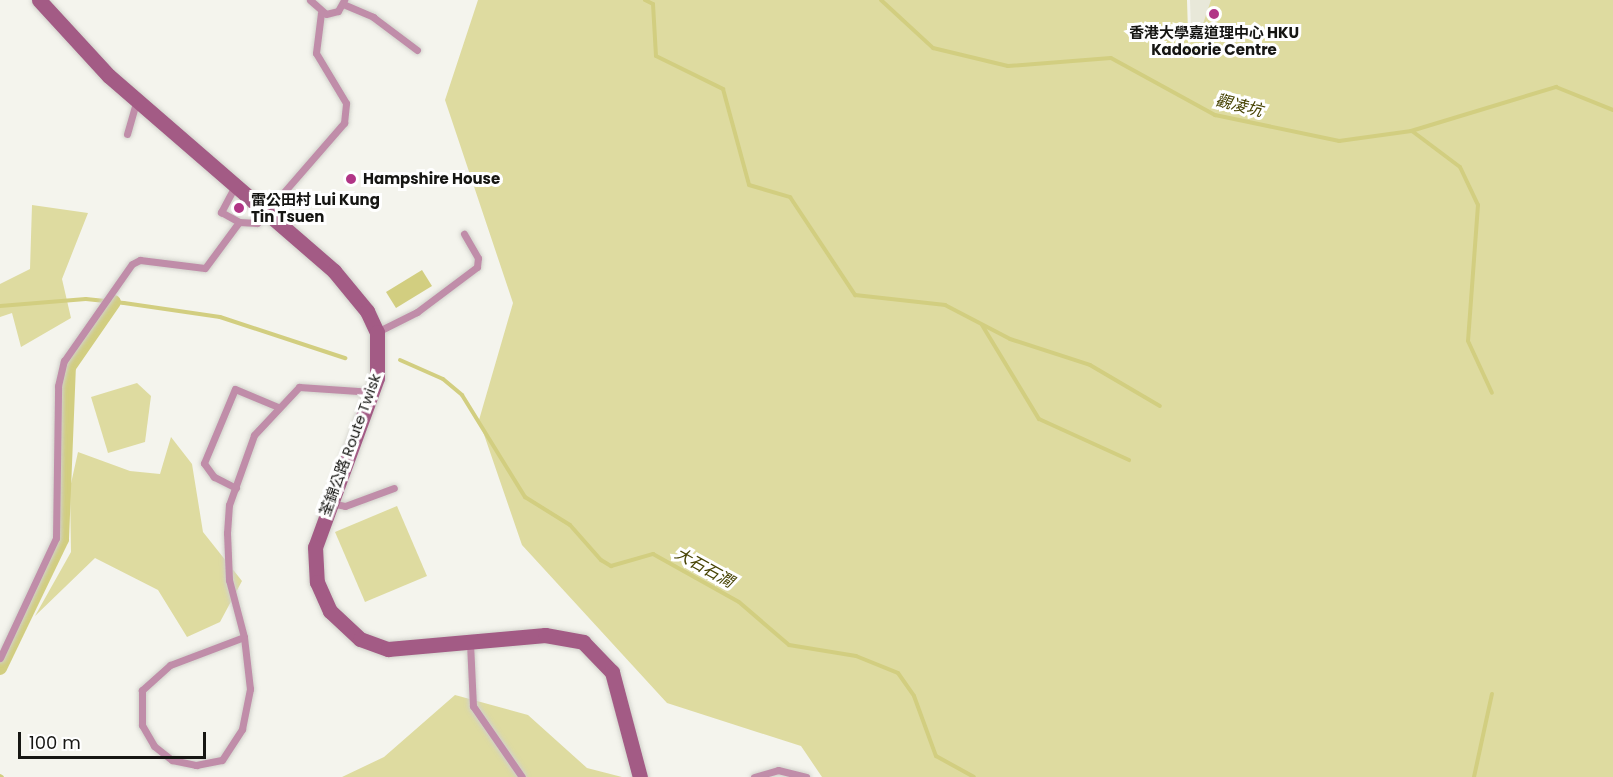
<!DOCTYPE html>
<meta charset="utf-8">
<style>
body{margin:0}
#map{position:relative;width:1613px;height:777px;overflow:hidden;background:#f4f4ed;font-family:Poppins,"Noto Sans TC",sans-serif}
div>[style]{position:absolute}
.built>*{inset:0;background:#e8e8d9}
.green>*{inset:0;background:#dedba0}
.water>*{inset:0;background:#d2ce80}
.stream>*{height:4px;margin:-2px;padding:0 2px;transform-origin:2px;border-radius:2px;background:#d2ce80}
.canal>*{height:14px;margin:-7px;padding:0 7px;transform-origin:7px;border-radius:7px;background:#d2ce80}
.roads{filter:drop-shadow(0 0 2px #d0d0ca) drop-shadow(0 0 2px #d0d0ca)}
.lane>*{height:7px;margin:-3.5px;padding:0 3.5px;transform-origin:3.5px;border-radius:3.5px;background:#c08da9}
.secondary>*{height:15px;margin:-7.5px;padding:0 7.5px;transform-origin:7.5px;border-radius:7.5px;background:#a35b85}
.dots>*{width:16px;height:16px;translate:-50% -50%;box-sizing:border-box;border:3px solid #fff;border-radius:50%}
span{translate:-50% -50%;white-space:nowrap;text-align:center;line-height:1.15;-webkit-text-stroke:6px #fff;paint-order:stroke}
.poi-label{font-size:15px;color:#161613;font-weight:700}
.left{translate:0 -50%;text-align:left}
.street-label{font-size:15px;color:#161613}
.water-label{font-size:16px;color:#474303;font-style:italic}
.scale{position:absolute;left:18px;top:732px;width:188px;height:27px;box-sizing:border-box;border:3px solid #161613;border-top:0;padding-left:8px;font-size:18px;line-height:21px;white-space:nowrap;color:#161613;-webkit-text-stroke:4px #fff;paint-order:stroke}
</style>
<div id="map">
<div class="built">
<div style="clip-path:polygon(1190px 0,1241px 0,1236px 29px,1191px 29px)"></div>
</div>
<div class="green">
<div style="clip-path:polygon(478px 0,1187px 0,1188px 32px,1200px 33px,1211px 0,1613px 0,1613px 777px,822px 777px,801px 746px,667px 703px,522px 545px,479px 420px,513px 303px,445px 100px)"></div>
<div style="clip-path:polygon(32px 205px,88px 213px,62px 279px,71px 318px,21px 347px,12px 313px,0 317px,0 284px,30px 269px)"></div>
<div style="clip-path:polygon(137px 383px,151px 396px,145px 442px,108px 453px,91px 397px)"></div>
<div style="clip-path:polygon(171px 437px,192px 464px,203px 532px,242px 581px,220px 622px,187px 637px,158px 590px,95px 558px,35px 616px,71px 552px,70px 488px,78px 452px,130px 471px,160px 474px)"></div>
<div style="clip-path:polygon(397px 506px,427px 576px,365px 602px,335px 532px)"></div>
<div style="clip-path:polygon(455px 695px,528px 715px,587px 768px,622px 777px,342px 777px,384px 757px)"></div>
</div>
<div class="water">
<div style="clip-path:polygon(422px 270px,432px 286px,396px 308px,386px 292px)"></div>
</div>
<div class="stream">
<div style="left:645px;top:0;width:9px;rotate:27deg"></div>
<div style="left:653px;top:4px;width:52px;rotate:86.7deg"></div>
<div style="left:656px;top:56px;width:75px;rotate:26.2deg"></div>
<div style="left:723px;top:89px;width:99px;rotate:74.8deg"></div>
<div style="left:749px;top:185px;width:43px;rotate:16.3deg"></div>
<div style="left:790px;top:197px;width:118px;rotate:56.4deg"></div>
<div style="left:855px;top:295px;width:91px;rotate:6.3deg"></div>
<div style="left:945px;top:305px;width:73px;rotate:27.6deg"></div>
<div style="left:1010px;top:339px;width:84px;rotate:18deg"></div>
<div style="left:1090px;top:365px;width:81px;rotate:30.4deg"></div>
<div style="left:881px;top:0;width:71px;rotate:42.7deg"></div>
<div style="left:933px;top:48px;width:77px;rotate:13.5deg"></div>
<div style="left:1008px;top:66px;width:103px;rotate:-4.4deg"></div>
<div style="left:1111px;top:58px;width:119px;rotate:28.7deg"></div>
<div style="left:1215px;top:115px;width:127px;rotate:11.8deg"></div>
<div style="left:1339px;top:141px;width:73px;rotate:-7.9deg"></div>
<div style="left:1411px;top:131px;width:152px;rotate:-16.9deg"></div>
<div style="left:1556px;top:87px;width:61px;rotate:22deg"></div>
<div style="left:1412px;top:131px;width:60px;rotate:36.9deg"></div>
<div style="left:1460px;top:167px;width:42px;rotate:64.7deg"></div>
<div style="left:1478px;top:205px;width:136px;rotate:94.2deg"></div>
<div style="left:1468px;top:341px;width:57px;rotate:65.2deg"></div>
<div style="left:0;top:306px;width:86px;rotate:-4.7deg"></div>
<div style="left:86px;top:299px;width:38px;rotate:6deg"></div>
<div style="left:124px;top:303px;width:97px;rotate:8.3deg"></div>
<div style="left:220px;top:317px;width:132px;rotate:18.2deg"></div>
<div style="left:982px;top:325px;width:110px;rotate:58.8deg"></div>
<div style="left:1039px;top:419px;width:99px;rotate:24.5deg"></div>
<div style="left:400px;top:360px;width:47px;rotate:23.8deg"></div>
<div style="left:443px;top:379px;width:25px;rotate:40deg"></div>
<div style="left:462px;top:395px;width:120px;rotate:58.3deg"></div>
<div style="left:525px;top:497px;width:53px;rotate:31.9deg"></div>
<div style="left:570px;top:525px;width:47px;rotate:48.5deg"></div>
<div style="left:601px;top:560px;width:12px;rotate:31deg"></div>
<div style="left:611px;top:566px;width:44px;rotate:-15.9deg"></div>
<div style="left:653px;top:554px;width:98px;rotate:29.2deg"></div>
<div style="left:739px;top:602px;width:66px;rotate:40.7deg"></div>
<div style="left:789px;top:645px;width:68px;rotate:9.3deg"></div>
<div style="left:856px;top:656px;width:45px;rotate:22deg"></div>
<div style="left:898px;top:673px;width:28px;rotate:55deg"></div>
<div style="left:914px;top:696px;width:64px;rotate:69.9deg"></div>
<div style="left:936px;top:756px;width:43px;rotate:28.9deg"></div>
<div style="left:0;top:776px;width:2px;rotate:27deg"></div>
<div style="left:1474px;top:777px;width:85px;rotate:-77.8deg"></div>
</div>
<div class="canal">
<div style="left:0;top:668px;width:143px;rotate:-64.3deg"></div>
<div style="left:62px;top:539px;width:172px;rotate:-87.7deg"></div>
<div style="left:69px;top:367px;width:79px;rotate:-55.3deg"></div>
</div>
<div class="roads">
<div class="lane">
<div style="left:310px;top:0;width:21px;rotate:41deg"></div>
<div style="left:326px;top:14px;width:12px;rotate:-14deg"></div>
<div style="left:338px;top:11px;width:13px;rotate:-61deg"></div>
<div style="left:343px;top:4px;width:33px;rotate:23deg"></div>
<div style="left:373px;top:17px;width:55px;rotate:36.9deg"></div>
<div style="left:127px;top:134px;width:35px;rotate:-74deg"></div>
<div style="left:235px;top:186px;width:30px;rotate:118deg"></div>
<div style="left:221px;top:212px;width:21px;rotate:29deg"></div>
<div style="left:239px;top:222px;width:18px;rotate:3deg"></div>
<div style="left:257px;top:223px;width:133px;rotate:-49deg"></div>
<div style="left:344px;top:123px;width:20px;rotate:-84deg"></div>
<div style="left:346px;top:103px;width:58px;rotate:-121deg"></div>
<div style="left:316px;top:53px;width:40px;rotate:-82.9deg"></div>
<div style="left:377px;top:332px;width:45px;rotate:-26.6deg"></div>
<div style="left:417px;top:312px;width:75px;rotate:-36.9deg"></div>
<div style="left:477px;top:267px;width:9px;rotate:-84deg"></div>
<div style="left:478px;top:258px;width:28px;rotate:-120deg"></div>
<div style="left:236px;top:488px;width:25px;rotate:-153deg"></div>
<div style="left:214px;top:477px;width:17px;rotate:-126deg"></div>
<div style="left:204px;top:463px;width:80px;rotate:-67.3deg"></div>
<div style="left:235px;top:389px;width:47px;rotate:22.7deg"></div>
<div style="left:330px;top:503px;width:15px;rotate:11deg"></div>
<div style="left:345px;top:506px;width:52px;rotate:-20.2deg"></div>
<div style="left:244px;top:637px;width:79px;rotate:159.3deg"></div>
<div style="left:170px;top:665px;width:38px;rotate:138deg"></div>
<div style="left:142px;top:690px;width:35px;rotate:90deg"></div>
<div style="left:142px;top:725px;width:24px;rotate:60deg"></div>
<div style="left:154px;top:746px;width:23px;rotate:38deg"></div>
<div style="left:172px;top:760px;width:25px;rotate:12deg"></div>
<div style="left:196px;top:765px;width:26px;rotate:-11deg"></div>
<div style="left:222px;top:760px;width:37px;rotate:-57deg"></div>
<div style="left:242px;top:729px;width:41px;rotate:-78.7deg"></div>
<div style="left:250px;top:689px;width:52px;rotate:-96.6deg"></div>
<div style="left:244px;top:637px;width:59px;rotate:-104.7deg"></div>
<div style="left:229px;top:580px;width:47px;rotate:-92.4deg"></div>
<div style="left:227px;top:533px;width:28px;rotate:-86deg"></div>
<div style="left:229px;top:505px;width:74px;rotate:-70.3deg"></div>
<div style="left:254px;top:435px;width:66px;rotate:-46.8deg"></div>
<div style="left:299px;top:387px;width:74px;rotate:3.9deg"></div>
<div style="left:470px;top:643px;width:63px;rotate:87.3deg"></div>
<div style="left:473px;top:706px;width:86px;rotate:55.4deg"></div>
<div style="left:0;top:658px;width:132px;rotate:-65deg"></div>
<div style="left:56px;top:538px;width:152px;rotate:-89.2deg"></div>
<div style="left:58px;top:386px;width:26px;rotate:-77deg"></div>
<div style="left:64px;top:361px;width:118px;rotate:-55deg"></div>
<div style="left:132px;top:264px;width:9px;rotate:-27deg"></div>
<div style="left:140px;top:260px;width:65px;rotate:7deg"></div>
<div style="left:205px;top:268px;width:57px;rotate:-53.5deg"></div>
<div style="left:754px;top:777px;width:25px;rotate:-16deg"></div>
<div style="left:778px;top:770px;width:29px;rotate:14deg"></div>
</div>
<div class="secondary">
<div style="left:39px;top:0;width:103px;rotate:47.4deg"></div>
<div style="left:109px;top:76px;width:298px;rotate:40.9deg"></div>
<div style="left:334px;top:271px;width:52px;rotate:50.5deg"></div>
<div style="left:367px;top:311px;width:23px;rotate:65deg"></div>
<div style="left:377px;top:332px;width:46px;rotate:90deg"></div>
<div style="left:377px;top:378px;width:180px;rotate:110.1deg"></div>
<div style="left:315px;top:547px;width:35px;rotate:87deg"></div>
<div style="left:317px;top:582px;width:32px;rotate:66deg"></div>
<div style="left:330px;top:611px;width:41px;rotate:43deg"></div>
<div style="left:360px;top:639px;width:30px;rotate:20deg"></div>
<div style="left:388px;top:649px;width:158px;rotate:-5.1deg"></div>
<div style="left:545px;top:635px;width:39px;rotate:10deg"></div>
<div style="left:583px;top:642px;width:42px;rotate:46deg"></div>
<div style="left:612px;top:672px;width:109px;rotate:75.1deg"></div>
</div>
</div>
<div class="dots">
<div style="left:1214px;top:14px;background:#b13586"></div>
<div style="left:351px;top:179px;background:#b13586"></div>
<div style="left:239px;top:208px;background:#b13586"></div>
</div>
<div class="poi-label">
<span style="left:1214px;top:41px">香港大學嘉道理中心 HKU<br>Kadoorie Centre</span>
<span class="left" style="left:363px;top:179px">Hampshire House</span>
<span class="left" style="left:251px;top:208px">雷公田村 Lui Kung<br>Tin Tsuen</span>
</div>
<div class="street-label">
<span style="left:350px;top:445px;rotate:-70deg">荃錦公路 Route Twisk</span>
</div>
<div class="water-label">
<span style="left:1239px;top:106px;rotate:14deg">觀凌坑</span>
<span style="left:704px;top:568px;rotate:29deg">大石石澗</span>
</div>
<div class="scale">100 m</div>
</div>
